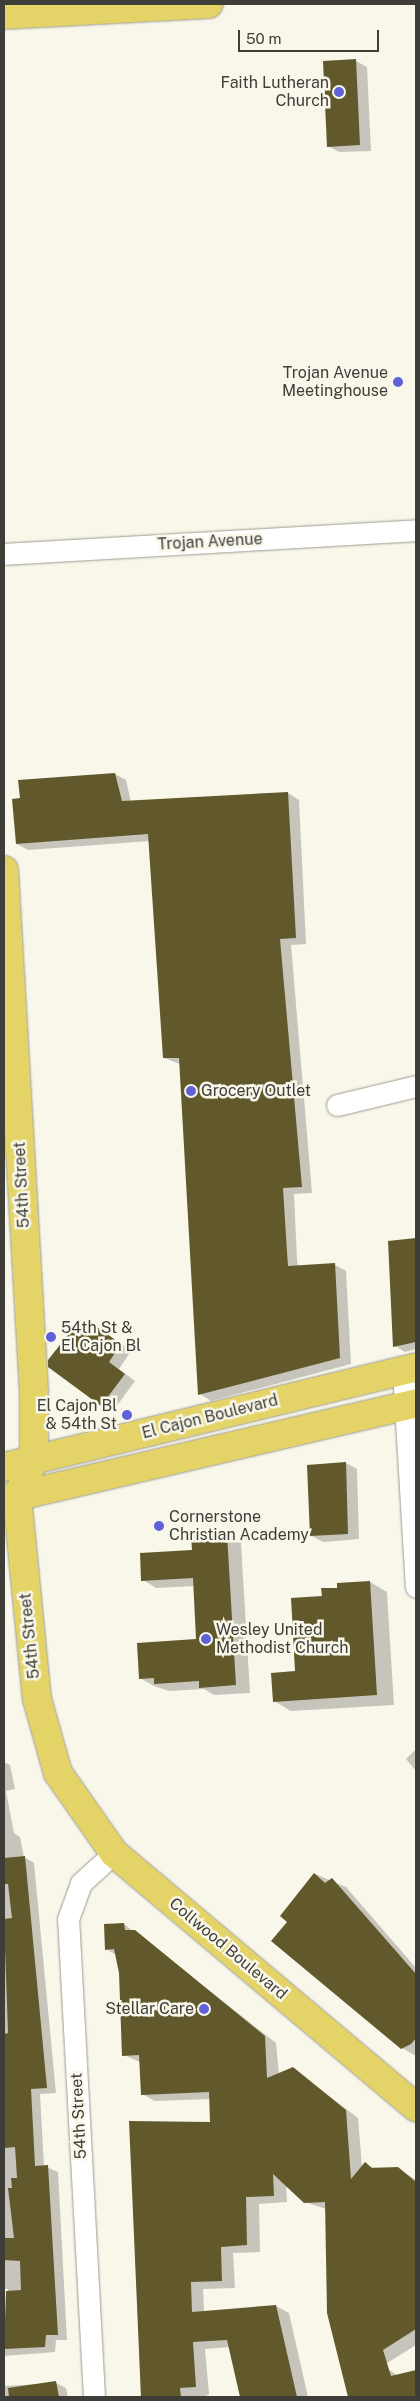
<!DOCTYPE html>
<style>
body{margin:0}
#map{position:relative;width:420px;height:2401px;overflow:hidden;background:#f9f7ea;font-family:"Public Sans",sans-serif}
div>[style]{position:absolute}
.shadow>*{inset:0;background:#0003}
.building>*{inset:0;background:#61592c}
.roads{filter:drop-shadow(0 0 1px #9d9b8f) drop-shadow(0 0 1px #9d9b8f)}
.minor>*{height:21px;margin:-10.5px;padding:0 10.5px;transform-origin:10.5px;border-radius:10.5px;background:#fff}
.major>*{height:28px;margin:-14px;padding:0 14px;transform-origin:14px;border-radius:14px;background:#e4d467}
.dots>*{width:14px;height:14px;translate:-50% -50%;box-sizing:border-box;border:2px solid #f9f7ea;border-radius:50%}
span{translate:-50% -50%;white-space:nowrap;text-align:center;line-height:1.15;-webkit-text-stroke:5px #f9f7ea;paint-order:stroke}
.poi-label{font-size:16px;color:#3e3d38}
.right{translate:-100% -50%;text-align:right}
.left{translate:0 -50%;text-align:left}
.street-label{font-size:16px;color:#3e3d38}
.frame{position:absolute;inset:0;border:5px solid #3e3d38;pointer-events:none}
.scale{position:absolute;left:238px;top:30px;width:141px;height:22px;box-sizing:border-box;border:2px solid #3e3d38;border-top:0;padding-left:6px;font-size:15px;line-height:18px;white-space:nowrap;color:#3e3d38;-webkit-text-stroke:4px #f9f7ea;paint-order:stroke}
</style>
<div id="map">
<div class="shadow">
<div style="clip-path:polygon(356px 61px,367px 67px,371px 151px,339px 152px,328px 146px)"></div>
<div style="clip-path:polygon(115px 774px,126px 780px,131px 802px,288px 793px,299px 800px,306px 944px,291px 945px,312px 1193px,294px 1194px,297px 1259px,298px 1267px,335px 1265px,346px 1271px,351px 1364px,211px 1401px,200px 1394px,180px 1064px,164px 1058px,150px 841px,28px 850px,17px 844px)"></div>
<div style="clip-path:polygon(416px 1239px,416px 1349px,405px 1352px,395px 1346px,389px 1242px)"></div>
<div style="clip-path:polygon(90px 1322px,131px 1351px,119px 1369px,135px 1381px,113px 1411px,49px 1366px,71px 1332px,80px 1338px)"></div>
<div style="clip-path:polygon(346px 1463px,357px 1469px,359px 1539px,323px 1542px,312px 1536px)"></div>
<div style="clip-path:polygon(227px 1535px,241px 1543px,250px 1693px,214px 1695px,204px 1689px,169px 1691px,154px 1686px,140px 1678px,197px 1640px,195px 1586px,156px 1588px,143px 1580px)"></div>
<div style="clip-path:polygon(370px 1582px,387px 1592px,394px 1705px,291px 1711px,274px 1701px,297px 1672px,323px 1597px,338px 1589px,338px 1584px)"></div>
<div style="clip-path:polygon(416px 1749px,416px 1771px,406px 1759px)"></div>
<div style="clip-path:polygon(4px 1762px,10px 1765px,15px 1789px,6px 1791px,14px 1833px,20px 1837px,24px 1857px,34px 1863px,56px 2093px,40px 2094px,44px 2166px,58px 2172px,67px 2340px,56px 2340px,55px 2352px,4px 2356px,4px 2318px,9px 2318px,8px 2289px,4px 2289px)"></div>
<div style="clip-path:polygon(315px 1874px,346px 1887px,416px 1968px,416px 2056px,402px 2048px,289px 1922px)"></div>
<div style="clip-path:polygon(124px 1924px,276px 2043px,279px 2074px,292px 2068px,358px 2118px,362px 2167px,398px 2168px,416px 2180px,416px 2345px,373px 2372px,388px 2369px,398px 2376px,416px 2371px,416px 2397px,349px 2397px,326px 2209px,305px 2202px,286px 2184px,287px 2202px,259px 2204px,260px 2252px,233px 2253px,235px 2288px,203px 2289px,204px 2312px,276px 2306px,289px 2313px,308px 2397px,242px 2397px,230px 2347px,205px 2349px,209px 2394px,204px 2397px,141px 2397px,130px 2122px,212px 2123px,211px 2099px,155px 2101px,142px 2094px,140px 2062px,124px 2055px,120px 1973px,116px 1955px,106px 1949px)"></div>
<div style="clip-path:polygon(56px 2383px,66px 2388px,68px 2397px,4px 2397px,4px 2386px)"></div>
</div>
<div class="building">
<div style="clip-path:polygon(356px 59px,360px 145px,327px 147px,323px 61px)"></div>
<div style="clip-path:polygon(115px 773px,122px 801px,288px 792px,296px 938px,280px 939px,302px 1187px,283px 1188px,287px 1252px,288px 1266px,335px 1263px,340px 1358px,198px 1395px,179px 1058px,163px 1058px,148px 834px,16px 844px,12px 799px,20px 798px,18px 780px)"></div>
<div style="clip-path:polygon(416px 1238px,416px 1342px,393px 1347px,388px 1241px)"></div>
<div style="clip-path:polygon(89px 1321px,121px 1344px,109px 1362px,125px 1374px,101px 1406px,48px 1367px,48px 1360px,71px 1331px,79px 1337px)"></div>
<div style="clip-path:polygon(346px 1462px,348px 1534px,310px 1536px,307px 1465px)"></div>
<div style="clip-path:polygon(197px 1533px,227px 1534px,236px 1685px,199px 1688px,199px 1681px,154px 1684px,154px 1678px,139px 1679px,137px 1643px,196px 1639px,193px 1578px,141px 1581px,140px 1553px,192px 1550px,191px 1536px)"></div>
<div style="clip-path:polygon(370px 1581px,377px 1695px,273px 1702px,271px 1673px,295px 1671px,291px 1598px,322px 1596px,321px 1588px,337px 1588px,337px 1583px)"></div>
<div style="clip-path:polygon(25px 1856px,47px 2088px,31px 2089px,34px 2146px,35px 2166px,48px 2165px,58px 2335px,46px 2335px,45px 2347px,4px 2349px,6px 2291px,21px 2290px,20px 2261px,4px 2260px,4px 2238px,14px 2238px,8px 2188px,12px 2188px,11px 2178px,17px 2178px,15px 2147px,4px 2148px,4px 2034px,8px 2033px,4px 1919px,12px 1918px,8px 1884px,4px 1884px,4px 1858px)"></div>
<div style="clip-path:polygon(314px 1873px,325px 1883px,332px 1878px,416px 1974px,416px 2038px,411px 2044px,401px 2049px,271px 1941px,287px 1922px,280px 1916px)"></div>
<div style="clip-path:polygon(124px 1923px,125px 1930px,135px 1930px,265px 2036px,267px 2078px,293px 2067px,346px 2110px,351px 2179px,365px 2162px,372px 2168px,398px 2167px,416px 2182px,416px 2329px,383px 2350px,391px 2376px,416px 2370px,416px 2397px,348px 2397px,327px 2313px,325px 2202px,304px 2203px,273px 2174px,274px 2196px,246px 2197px,247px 2245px,221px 2247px,222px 2281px,191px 2282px,192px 2312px,276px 2305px,297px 2397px,240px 2397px,227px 2340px,193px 2342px,196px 2387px,180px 2388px,181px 2397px,141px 2397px,129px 2121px,210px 2122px,209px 2092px,141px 2095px,139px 2055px,122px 2056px,119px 1973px,114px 1949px,105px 1950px,104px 1924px)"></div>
<div style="clip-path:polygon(56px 2381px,59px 2397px,9px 2397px,8px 2388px)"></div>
</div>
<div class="roads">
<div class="minor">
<div style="left:4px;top:554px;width:413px;rotate:-3.3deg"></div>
<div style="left:337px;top:1105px;width:81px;rotate:-13.5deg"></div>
<div style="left:403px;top:1370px;width:217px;rotate:86.6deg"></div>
<div style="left:94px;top:2397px;width:479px;rotate:-93.1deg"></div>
<div style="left:68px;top:1919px;width:38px;rotate:-70deg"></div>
<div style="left:81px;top:1883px;width:45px;rotate:-42.3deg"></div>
</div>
<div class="major">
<div style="left:4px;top:15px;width:205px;rotate:-3.1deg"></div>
<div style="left:4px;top:870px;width:523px;rotate:86.71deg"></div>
<div style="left:34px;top:1392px;width:68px;rotate:90deg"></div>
<div style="left:34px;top:1460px;width:40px;rotate:115deg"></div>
<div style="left:17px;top:1496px;width:204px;rotate:84.4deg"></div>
<div style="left:37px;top:1699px;width:77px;rotate:74.2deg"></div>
<div style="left:58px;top:1773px;width:98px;rotate:55deg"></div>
<div style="left:114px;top:1853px;width:395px;rotate:40.1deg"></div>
<div style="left:4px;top:1467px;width:424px;rotate:-13.6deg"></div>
<div style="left:5px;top:1499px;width:422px;rotate:-13.1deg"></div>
</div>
</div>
<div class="dots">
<div style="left:339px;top:92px;background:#6060d8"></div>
<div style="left:398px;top:382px;background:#6060d8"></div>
<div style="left:191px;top:1091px;background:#6060d8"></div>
<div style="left:51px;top:1337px;background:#6060d8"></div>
<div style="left:127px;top:1415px;background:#6060d8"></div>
<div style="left:159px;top:1526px;background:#6060d8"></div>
<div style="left:206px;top:1639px;background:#6060d8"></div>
<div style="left:204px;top:2009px;background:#6060d8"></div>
</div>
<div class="poi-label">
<span class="right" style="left:329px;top:92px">Faith Lutheran<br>Church</span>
<span class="right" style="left:388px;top:382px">Trojan Avenue<br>Meetinghouse</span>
<span class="left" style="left:201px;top:1091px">Grocery Outlet</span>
<span class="left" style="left:61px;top:1337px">54th St &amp;<br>El Cajon Bl</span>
<span class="right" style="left:117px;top:1415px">El Cajon Bl<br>&amp; 54th St</span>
<span class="left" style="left:169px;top:1526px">Cornerstone<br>Christian Academy</span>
<span class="left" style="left:216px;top:1639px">Wesley United<br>Methodist Church</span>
<span class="right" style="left:194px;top:2009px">Stellar Care</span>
</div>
<div class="street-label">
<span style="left:210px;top:542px;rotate:-3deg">Trojan Avenue</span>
<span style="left:22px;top:1185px;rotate:-93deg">54th Street</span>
<span style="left:210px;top:1417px;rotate:-14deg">El Cajon Boulevard</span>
<span style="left:30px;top:1636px;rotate:-96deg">54th Street</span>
<span style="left:228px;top:1949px;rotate:40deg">Collwood Boulevard</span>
<span style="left:79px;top:2116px;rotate:-93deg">54th Street</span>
</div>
<div class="frame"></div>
<div class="scale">50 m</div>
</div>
